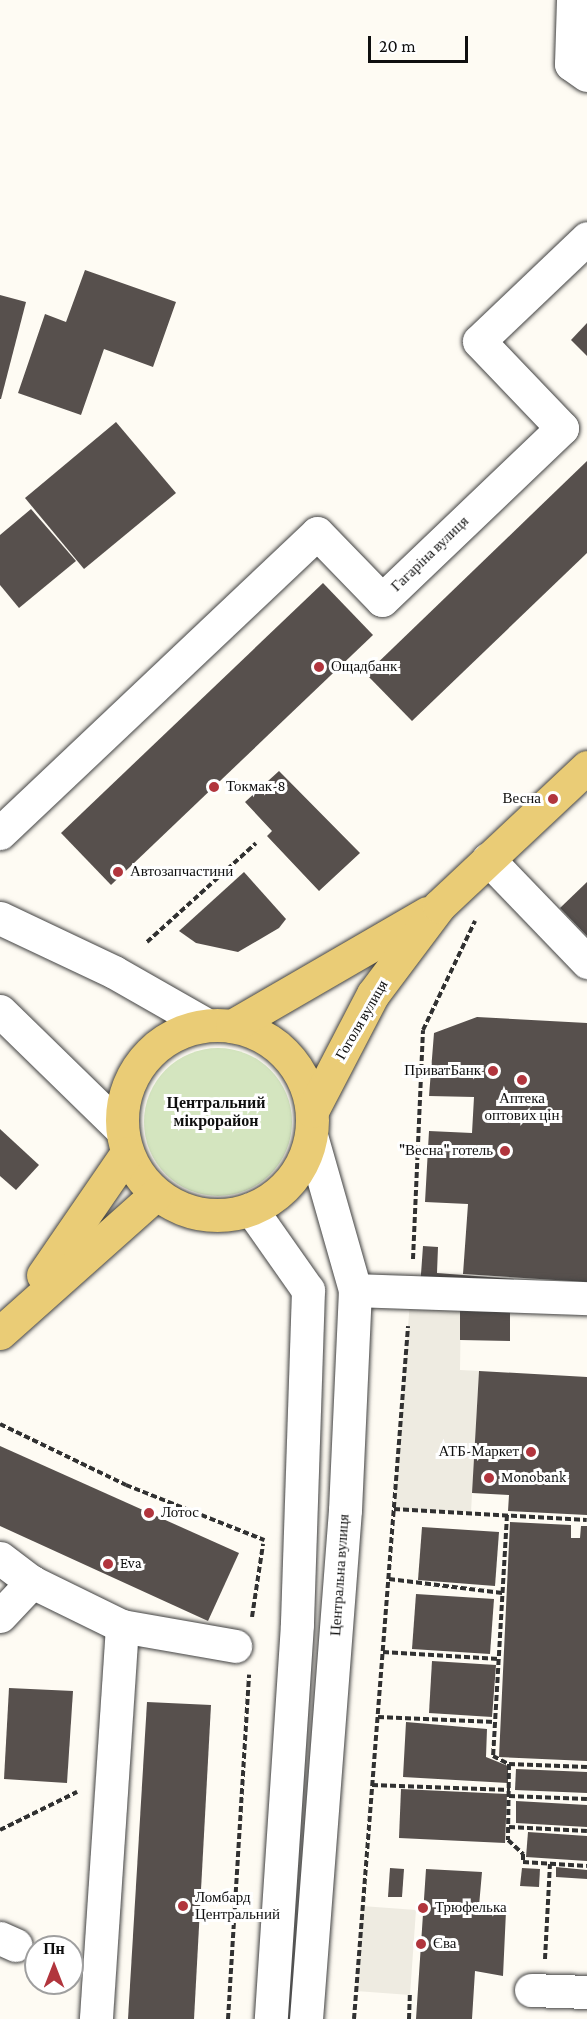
<!DOCTYPE html>
<meta charset="utf-8">
<style>
body{margin:0}
#map{position:relative;width:587px;height:2019px;overflow:hidden;background:#fefbf3;font-family:"Crimson Pro",serif}
div>[style]{position:absolute}
.green>*{inset:0;background:#d4e5bf}
.round{border-radius:50%}
.plaza>*{inset:0;background:#eeebe1}
.building>*{inset:0;background:#57504d}
.path>*{height:4px;margin-top:-2px;transform-origin:0;background:repeating-linear-gradient(90deg,#313131 0 6px,transparent 0 9px)}
.roads{filter:drop-shadow(0 0 2px #424242) drop-shadow(0 0 2px #424242)}
.minor>*{height:33px;margin:-16.5px;padding:0 16.5px;transform-origin:16.5px;border-radius:16.5px;background:#fff}
.major>*{height:33px;margin:-16.5px;padding:0 16.5px;transform-origin:16.5px;border-radius:16.5px;background:#eacc76}
.major>.ring{margin:-16.5px;padding:0;box-sizing:content-box;background:none;border:33px solid #eacc76;border-radius:50%}
.dots>*{width:16px;height:16px;translate:-50% -50%;box-sizing:border-box;border:3px solid #fff;border-radius:50%}
span{translate:-50% -50%;white-space:nowrap;text-align:center;line-height:1.15;-webkit-text-stroke:6px #fff;paint-order:stroke}
.street-label{font-size:15px;color:#0f0f0f}
.poi-label{font-size:15px;color:#0f0f0f}
.left{translate:0 -50%;text-align:left}
.right{translate:-100% -50%;text-align:right}
.neighbourhood-label{font-size:16px;color:#0f0f0f;font-weight:700}
.north{position:absolute;left:24px;top:1935px;width:60px;height:60px;box-sizing:border-box;background:#fff;border:2px solid #9f9f9f;border-radius:50%;rotate:0deg;font-size:16px;font-weight:700;line-height:24px;text-align:center;color:#0f0f0f}
.north::after{content:'';display:block;margin:auto;width:21px;height:27px;background:#b1353d;clip-path:polygon(50% 0,100% 100%,50% 72%,0 100%)}
.scale{position:absolute;left:368px;top:36px;width:100px;height:27px;box-sizing:border-box;border:3px solid #0f0f0f;border-top:0;padding-left:8px;font-size:18px;line-height:21px;white-space:nowrap;color:#0f0f0f;-webkit-text-stroke:4px #fff;paint-order:stroke}
</style>
<div id="map">
<div class="green">
<div class="round" style="left:144px;top:1048px;width:148px;height:148px"></div>
</div>
<div class="plaza">
<div style="clip-path:polygon(410px 1301px,461px 1301px,460px 1370px,479px 1371px,471px 1512px,394px 1509px)"></div>
<div style="clip-path:polygon(362px 1906px,416px 1910px,410px 1995px,356px 1991px)"></div>
</div>
<div class="building">
<div style="clip-path:polygon(85px 270px,176px 302px,153px 367px,104px 349px,81px 415px,18px 393px,45px 314px,66px 322px)"></div>
<div style="clip-path:polygon(0 295px,26px 302px,1px 399px,0 399px)"></div>
<div style="clip-path:polygon(587px 323px,587px 356px,571px 340px)"></div>
<div style="clip-path:polygon(116px 422px,176px 493px,84px 569px,25px 498px)"></div>
<div style="clip-path:polygon(587px 461px,587px 553px,412px 721px,366px 674px)"></div>
<div style="clip-path:polygon(31px 509px,76px 561px,19px 608px,0 585px,0 535px)"></div>
<div style="clip-path:polygon(323px 583px,373px 635px,111px 885px,61px 833px)"></div>
<div style="clip-path:polygon(279px 771px,360px 853px,319px 891px,267px 836px,272px 831px,245px 802px)"></div>
<div style="clip-path:polygon(244px 872px,286px 919px,279px 928px,238px 952px,196px 943px,179px 931px)"></div>
<div style="clip-path:polygon(587px 882px,587px 936px,560px 908px)"></div>
<div style="clip-path:polygon(477px 1017px,587px 1023px,587px 1282px,463px 1274px,468px 1204px,425px 1202px,429px 1131px,472px 1133px,474px 1097px,429px 1096px,434px 1033px)"></div>
<div style="clip-path:polygon(0 1129px,39px 1165px,16px 1190px,0 1176px)"></div>
<div style="clip-path:polygon(423px 1246px,438px 1247px,437px 1273px,514px 1279px,513px 1294px,420px 1288px)"></div>
<div style="clip-path:polygon(460px 1311px,510px 1312px,510px 1341px,460px 1340px)"></div>
<div style="clip-path:polygon(479px 1371px,587px 1377px,587px 1515px,508px 1511px,509px 1495px,472px 1493px)"></div>
<div style="clip-path:polygon(0 1446px,239px 1553px,208px 1621px,0 1526px)"></div>
<div style="clip-path:polygon(510px 1522px,571px 1525px,571px 1538px,580px 1538px,581px 1526px,587px 1526px,587px 1761px,499px 1757px)"></div>
<div style="clip-path:polygon(422px 1527px,499px 1532px,495px 1586px,418px 1580px)"></div>
<div style="clip-path:polygon(416px 1594px,494px 1599px,490px 1654px,412px 1649px)"></div>
<div style="clip-path:polygon(432px 1661px,496px 1665px,492px 1717px,429px 1713px)"></div>
<div style="clip-path:polygon(9px 1688px,73px 1691px,67px 1783px,4px 1779px)"></div>
<div style="clip-path:polygon(147px 1702px,211px 1705px,194px 2019px,128px 2019px)"></div>
<div style="clip-path:polygon(406px 1722px,487px 1729px,486px 1757px,508px 1766px,508px 1783px,403px 1777px)"></div>
<div style="clip-path:polygon(516px 1769px,587px 1772px,587px 1793px,515px 1790px)"></div>
<div style="clip-path:polygon(401px 1789px,507px 1794px,505px 1843px,399px 1838px)"></div>
<div style="clip-path:polygon(516px 1801px,587px 1805px,587px 1827px,516px 1823px)"></div>
<div style="clip-path:polygon(528px 1832px,587px 1836px,587px 1861px,526px 1857px)"></div>
<div style="clip-path:polygon(556px 1867px,587px 1870px,587px 1879px,556px 1877px)"></div>
<div style="clip-path:polygon(390px 1868px,404px 1869px,402px 1897px,388px 1897px)"></div>
<div style="clip-path:polygon(522px 1868px,540px 1869px,539px 1887px,520px 1886px)"></div>
<div style="clip-path:polygon(426px 1869px,482px 1872px,479px 1906px,506px 1911px,503px 1976px,475px 1971px,472px 2019px,416px 2019px)"></div>
</div>
<div class="path">
<div style="left:147px;top:942px;width:147px;rotate:-42.2deg"></div>
<div style="left:413px;top:1259px;width:229px;rotate:-87.5deg"></div>
<div style="left:423px;top:1030px;width:121px;rotate:-64.5deg"></div>
<div style="left:0;top:1424px;width:140px;rotate:25.8deg"></div>
<div style="left:126px;top:1485px;width:149px;rotate:21.7deg"></div>
<div style="left:394px;top:1509px;width:193px;rotate:3.3deg"></div>
<div style="left:507px;top:1515px;width:241px;rotate:93.3deg"></div>
<div style="left:493px;top:1756px;width:18px;rotate:27deg"></div>
<div style="left:509px;top:1764px;width:78px;rotate:2.2deg"></div>
<div style="left:389px;top:1579px;width:114px;rotate:7.1deg"></div>
<div style="left:252px;top:1617px;width:74px;rotate:-81.4deg"></div>
<div style="left:383px;top:1652px;width:116px;rotate:3.5deg"></div>
<div style="left:378px;top:1717px;width:117px;rotate:2.4deg"></div>
<div style="left:509px;top:1764px;width:76px;rotate:90.8deg"></div>
<div style="left:508px;top:1840px;width:21px;rotate:43deg"></div>
<div style="left:523px;top:1854px;width:8px;rotate:90deg"></div>
<div style="left:523px;top:1862px;width:64px;rotate:3.6deg"></div>
<div style="left:372px;top:1785px;width:138px;rotate:2.1deg"></div>
<div style="left:509px;top:1796px;width:78px;rotate:2.2deg"></div>
<div style="left:509px;top:1827px;width:78px;rotate:2.9deg"></div>
<div style="left:0;top:1830px;width:86px;rotate:-26.3deg"></div>
<div style="left:545px;top:1959px;width:95px;rotate:-87deg"></div>
<div style="left:228px;top:2019px;width:345px;rotate:-86.5deg"></div>
<div style="left:354px;top:2019px;width:695px;rotate:-85.54deg"></div>
<div style="left:409px;top:2019px;width:24px;rotate:-88deg"></div>
</div>
<div class="roads">
<div class="minor">
<div style="left:573px;top:0;width:64px;rotate:91.8deg"></div>
<div style="left:571px;top:64px;width:19px;rotate:35deg"></div>
<div style="left:0;top:833px;width:436px;rotate:-43.4deg"></div>
<div style="left:317px;top:533px;width:93px;rotate:45.9deg"></div>
<div style="left:382px;top:600px;width:249px;rotate:-43.7deg"></div>
<div style="left:562px;top:428px;width:120px;rotate:-133.7deg"></div>
<div style="left:479px;top:341px;width:149px;rotate:-43.6deg"></div>
<div style="left:488px;top:859px;width:143px;rotate:46.1deg"></div>
<div style="left:0;top:918px;width:126px;rotate:25.3deg"></div>
<div style="left:114px;top:972px;width:107px;rotate:29.7deg"></div>
<div style="left:0;top:1011px;width:169px;rotate:44.3deg"></div>
<div style="left:251px;top:1209px;width:99px;rotate:54.9deg"></div>
<div style="left:308px;top:1290px;width:334px;rotate:91.9deg"></div>
<div style="left:297px;top:1624px;width:396px;rotate:93.8deg"></div>
<div style="left:355px;top:1290px;width:232px;rotate:2deg"></div>
<div style="left:0;top:1558px;width:40px;rotate:37deg"></div>
<div style="left:32px;top:1582px;width:100px;rotate:26.1deg"></div>
<div style="left:122px;top:1626px;width:394px;rotate:93.8deg"></div>
<div style="left:0;top:1616px;width:47px;rotate:-46.7deg"></div>
<div style="left:122px;top:1626px;width:115px;rotate:10deg"></div>
<div style="left:0;top:1938px;width:17px;rotate:24deg"></div>
<div style="left:531px;top:1990px;width:56px;rotate:2deg"></div>
<div style="left:306px;top:2019px;width:510px;rotate:-85.62deg"></div>
<div style="left:345px;top:1510px;width:220px;rotate:-87.4deg"></div>
<div style="left:355px;top:1290px;width:160px;rotate:-105.9deg"></div>
</div>
<div class="major">
<div class="ring" style="left:122px;top:1025px;width:157px;height:157px"></div>
<div style="left:232px;top:1026px;width:225px;rotate:-30.1deg"></div>
<div style="left:312px;top:1111px;width:132px;rotate:-62.5deg"></div>
<div style="left:373px;top:994px;width:110px;rotate:-53.1deg"></div>
<div style="left:439px;top:906px;width:203px;rotate:-43.2deg"></div>
<div style="left:43px;top:1275px;width:148px;rotate:-55.5deg"></div>
<div style="left:0;top:1333px;width:209px;rotate:-41.7deg"></div>
</div>
</div>
<div class="dots">
<div style="left:319px;top:667px;background:#b1353d"></div>
<div style="left:214px;top:787px;background:#b1353d"></div>
<div style="left:553px;top:799px;background:#b1353d"></div>
<div style="left:118px;top:872px;background:#b1353d"></div>
<div style="left:493px;top:1071px;background:#b1353d"></div>
<div style="left:522px;top:1080px;background:#b1353d"></div>
<div style="left:505px;top:1151px;background:#b1353d"></div>
<div style="left:531px;top:1452px;background:#b1353d"></div>
<div style="left:489px;top:1478px;background:#b1353d"></div>
<div style="left:149px;top:1513px;background:#b1353d"></div>
<div style="left:108px;top:1564px;background:#b1353d"></div>
<div style="left:183px;top:1906px;background:#b1353d"></div>
<div style="left:423px;top:1908px;background:#b1353d"></div>
<div style="left:421px;top:1944px;background:#b1353d"></div>
</div>
<div class="street-label">
<span style="left:430px;top:554px;rotate:-44deg">Гагаріна вулиця</span>
<span style="left:362px;top:1020px;rotate:-60deg">Гоголя вулиця</span>
<span style="left:340px;top:1575px;rotate:-86deg">Центральна вулиця</span>
</div>
<div class="poi-label">
<span class="left" style="left:331px;top:667px">Ощадбанк</span>
<span class="left" style="left:226px;top:787px">Токмак-8</span>
<span class="right" style="left:541px;top:799px">Весна</span>
<span class="left" style="left:130px;top:872px">Автозапчастини</span>
<span class="right" style="left:481px;top:1071px">ПриватБанк</span>
<span style="left:522px;top:1107px">Аптека<br>оптових цін</span>
<span class="right" style="left:493px;top:1151px">"Весна" готель</span>
<span class="right" style="left:519px;top:1452px">АТБ-Маркет</span>
<span class="left" style="left:501px;top:1478px">Monobank</span>
<span class="left" style="left:161px;top:1513px">Лотос</span>
<span class="left" style="left:120px;top:1564px">Eva</span>
<span class="left" style="left:195px;top:1906px">Ломбард<br>Центральний</span>
<span class="left" style="left:435px;top:1908px">Трюфелька</span>
<span class="left" style="left:433px;top:1944px">Єва</span>
</div>
<div class="neighbourhood-label">
<span style="left:216px;top:1112px">Центральний<br>мікрорайон</span>
</div>
<div class="north">Пн</div>
<div class="scale">20 m</div>
</div>
